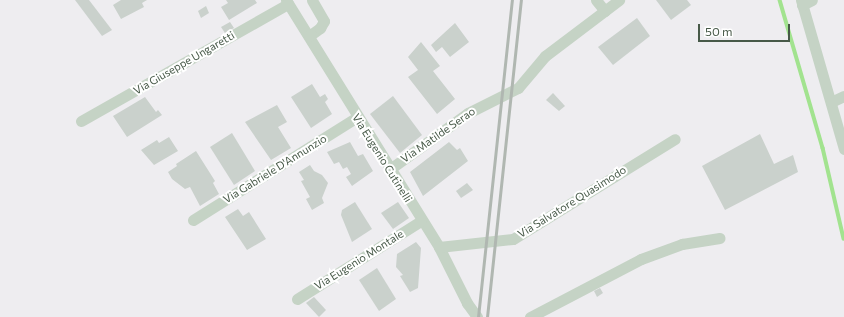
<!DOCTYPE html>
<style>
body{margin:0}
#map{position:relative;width:844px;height:317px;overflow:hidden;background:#eeedf0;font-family:Commissioner,sans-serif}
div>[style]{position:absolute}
.stream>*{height:3.5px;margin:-1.75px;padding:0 1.75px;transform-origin:1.75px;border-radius:1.75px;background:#a2e38f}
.building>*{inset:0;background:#cad1cc}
.street>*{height:11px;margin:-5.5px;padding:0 5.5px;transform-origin:5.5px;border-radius:5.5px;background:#c5d3c5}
.rail>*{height:3px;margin:-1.5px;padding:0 1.5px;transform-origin:1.5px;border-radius:1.5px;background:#b0b7b1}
span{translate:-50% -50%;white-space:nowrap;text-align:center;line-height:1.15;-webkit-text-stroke:4px #fff;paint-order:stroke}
.street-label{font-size:11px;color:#475948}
.scale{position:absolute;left:698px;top:24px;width:92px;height:18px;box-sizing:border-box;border:2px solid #475948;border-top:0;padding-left:5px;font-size:12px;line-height:14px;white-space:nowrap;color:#475948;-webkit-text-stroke:3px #fff;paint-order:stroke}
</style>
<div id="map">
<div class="stream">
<div style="left:780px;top:0;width:154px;rotate:73.8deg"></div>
<div style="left:823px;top:148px;width:93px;rotate:77deg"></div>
</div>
<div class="building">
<div style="clip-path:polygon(75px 0,89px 0,112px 30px,102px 36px)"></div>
<div style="clip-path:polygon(121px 0,147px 0,142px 3px,144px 7px,121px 19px,113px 5px)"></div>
<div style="clip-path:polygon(226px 0,255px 0,257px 3px,229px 20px,221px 7px,228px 3px)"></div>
<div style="clip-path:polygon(656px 0,687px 0,691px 5px,671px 20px)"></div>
<div style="clip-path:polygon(206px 6px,209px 13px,201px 18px,198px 11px)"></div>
<div style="clip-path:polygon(637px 18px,650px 36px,613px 65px,598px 47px)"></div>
<div style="clip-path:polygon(230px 22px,234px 28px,225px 33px,221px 27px)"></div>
<div style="clip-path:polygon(455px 23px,469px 42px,450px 57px,442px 47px,436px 52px,431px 45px)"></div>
<div style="clip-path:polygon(421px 42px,440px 66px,433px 71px,455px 99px,437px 114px,408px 77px,418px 70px,408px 57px)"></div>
<div style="clip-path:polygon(312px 84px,320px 97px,325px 94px,328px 99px,325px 102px,332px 114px,311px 128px,291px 97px)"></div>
<div style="clip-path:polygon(553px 93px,565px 106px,559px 111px,546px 100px)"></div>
<div style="clip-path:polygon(393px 96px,422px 135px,400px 153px,370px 114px)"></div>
<div style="clip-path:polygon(145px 97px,156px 112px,158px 110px,162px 115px,127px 137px,113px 116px)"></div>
<div style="clip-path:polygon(277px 105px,287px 122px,278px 127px,291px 148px,271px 160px,245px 122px)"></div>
<div style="clip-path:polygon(232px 133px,255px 171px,234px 185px,210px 147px)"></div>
<div style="clip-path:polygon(760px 134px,774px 164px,793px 155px,798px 172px,725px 210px,702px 166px)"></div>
<div style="clip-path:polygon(169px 137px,178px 151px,154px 165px,141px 150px,157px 140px,159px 143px)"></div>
<div style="clip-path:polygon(350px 142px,358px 156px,363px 154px,373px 171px,352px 186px,346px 177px,351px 174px,347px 167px,343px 169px,339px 162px,334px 164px,327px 152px)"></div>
<div style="clip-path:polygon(449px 142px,457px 150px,460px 148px,468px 161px,423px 196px,410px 172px)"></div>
<div style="clip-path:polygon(196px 151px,215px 181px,213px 183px,219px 194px,200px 206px,190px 187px,185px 189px,172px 179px,168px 172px,177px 166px,176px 164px)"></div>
<div style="clip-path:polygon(310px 165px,314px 171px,322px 175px,328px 183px,322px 198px,324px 203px,312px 210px,306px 199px,310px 197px,301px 181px,304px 180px,299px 172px)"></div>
<div style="clip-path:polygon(467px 183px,473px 190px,461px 198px,456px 191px)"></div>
<div style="clip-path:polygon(355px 202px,372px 229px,352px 242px,341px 215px,342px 210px)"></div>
<div style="clip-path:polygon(398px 202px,409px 218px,393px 229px,381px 213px)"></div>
<div style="clip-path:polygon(238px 209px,243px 216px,249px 212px,266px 239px,247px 250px,225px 217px)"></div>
<div style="clip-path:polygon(416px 242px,421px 248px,418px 288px,410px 292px,400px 276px,403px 275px,396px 267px,397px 254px)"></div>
<div style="clip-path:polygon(377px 268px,396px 299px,379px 311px,359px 280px)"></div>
<div style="clip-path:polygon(600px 288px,603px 293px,597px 297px,594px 291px)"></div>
<div style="clip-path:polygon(314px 297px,326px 310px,319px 317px,306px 303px)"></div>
</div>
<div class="street">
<div style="left:286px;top:0;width:291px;rotate:58.2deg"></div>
<div style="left:439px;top:247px;width:63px;rotate:63.4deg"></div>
<div style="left:467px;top:303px;width:17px;rotate:54deg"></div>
<div style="left:596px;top:0;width:14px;rotate:51deg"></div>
<div style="left:801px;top:0;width:155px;rotate:73.9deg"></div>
<div style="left:802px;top:5px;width:11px;rotate:-27deg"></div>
<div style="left:309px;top:36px;width:14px;rotate:-36deg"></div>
<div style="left:320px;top:28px;width:8px;rotate:-60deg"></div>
<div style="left:324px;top:21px;width:24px;rotate:-120deg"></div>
<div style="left:831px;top:102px;width:14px;rotate:-25deg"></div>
<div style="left:81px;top:121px;width:238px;rotate:-29.5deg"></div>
<div style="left:390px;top:169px;width:96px;rotate:-35.7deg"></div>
<div style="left:468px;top:113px;width:56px;rotate:-26.6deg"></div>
<div style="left:518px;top:88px;width:42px;rotate:-49.8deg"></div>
<div style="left:545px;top:56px;width:93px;rotate:-37.1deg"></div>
<div style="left:193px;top:220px;width:194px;rotate:-32.1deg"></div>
<div style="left:439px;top:247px;width:74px;rotate:-6.2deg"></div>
<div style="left:513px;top:239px;width:190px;rotate:-31.7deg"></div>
<div style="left:297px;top:299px;width:146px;rotate:-32.2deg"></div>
<div style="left:530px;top:317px;width:125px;rotate:-27.6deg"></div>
<div style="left:641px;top:259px;width:44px;rotate:-20.1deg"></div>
<div style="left:682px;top:244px;width:38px;rotate:-9deg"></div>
</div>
<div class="rail">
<div style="left:478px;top:317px;width:319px;rotate:-83.9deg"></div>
<div style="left:487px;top:317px;width:319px;rotate:-83.9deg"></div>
</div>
<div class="street-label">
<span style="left:184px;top:63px;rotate:-30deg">Via Giuseppe Ungaretti</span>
<span style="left:438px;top:135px;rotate:-35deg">Via Matilde Serao</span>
<span style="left:382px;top:158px;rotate:58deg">Via Eugenio Cutinelli</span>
<span style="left:275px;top:169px;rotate:-32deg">Via Gabriele D'Annunzio</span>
<span style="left:572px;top:202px;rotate:-32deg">Via Salvatore Quasimodo</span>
<span style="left:359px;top:260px;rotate:-32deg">Via Eugenio Montale</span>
</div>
<div class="scale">50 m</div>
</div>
